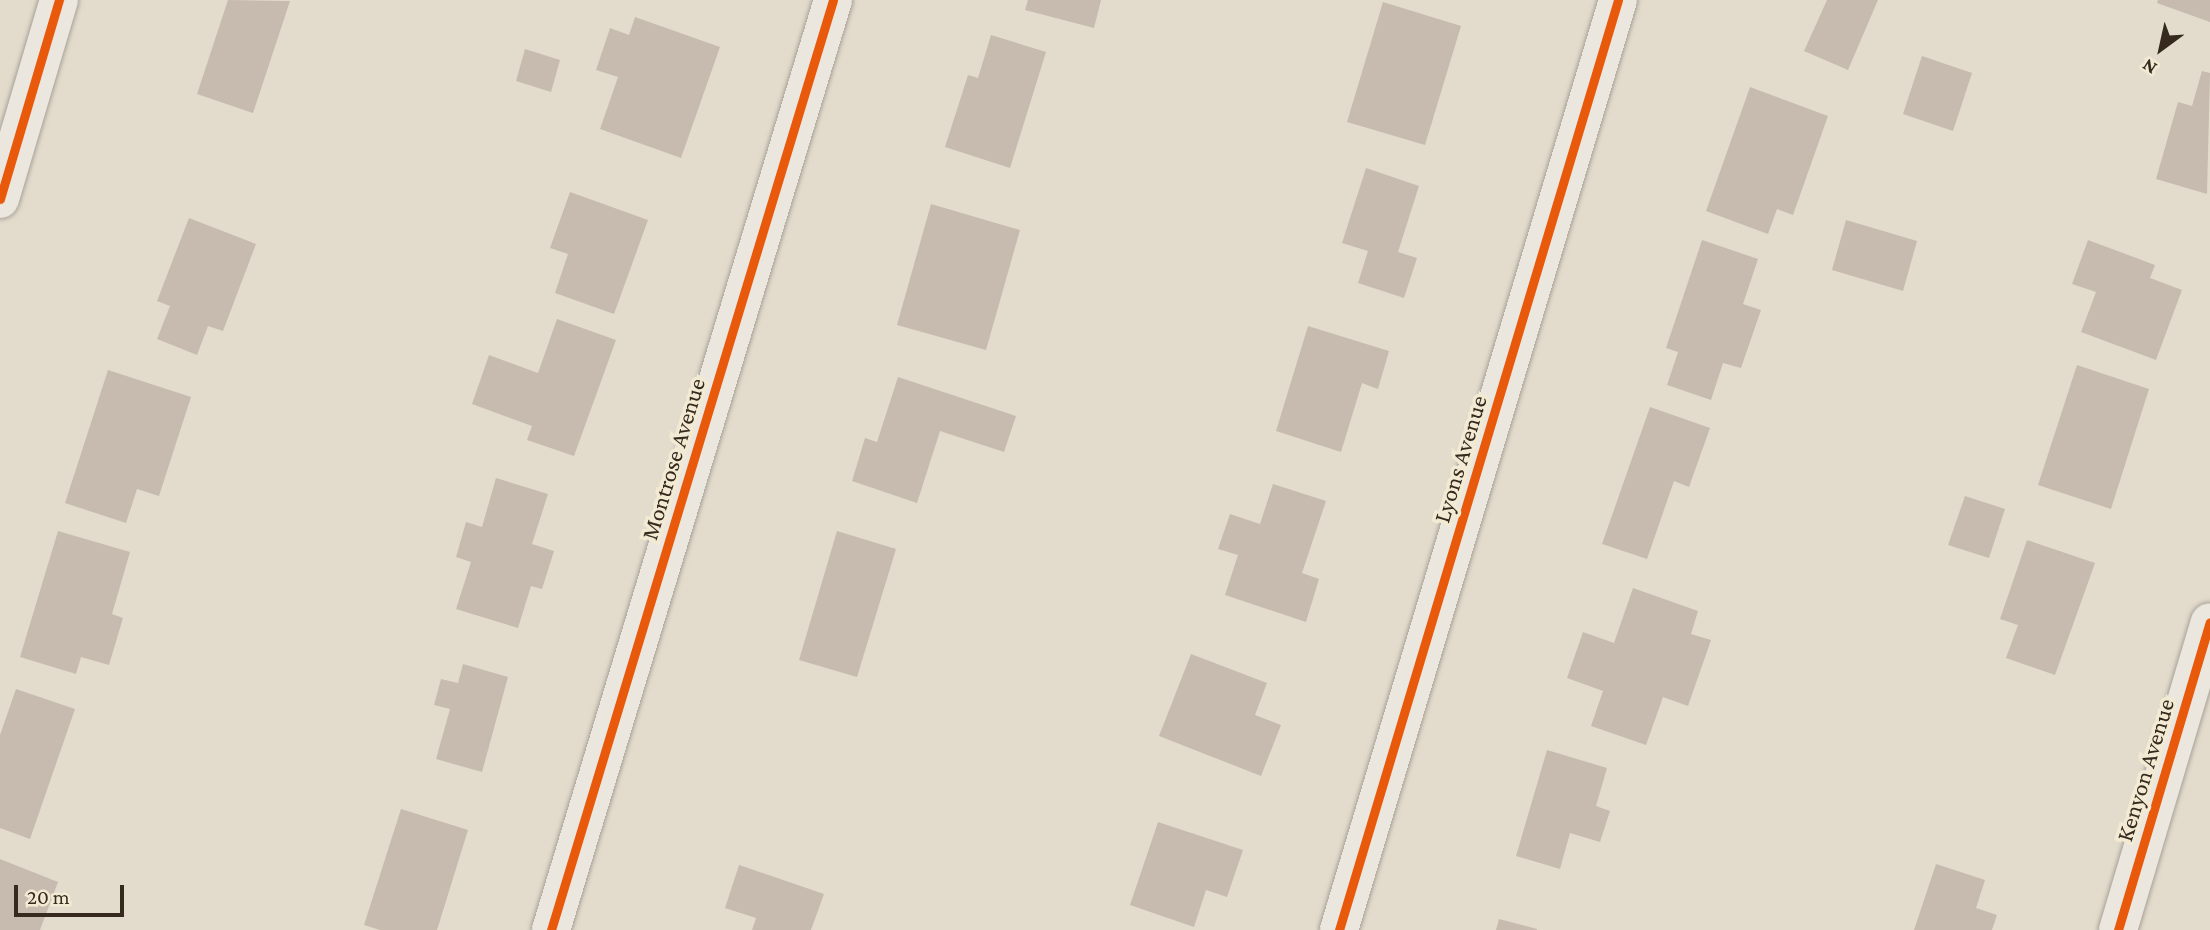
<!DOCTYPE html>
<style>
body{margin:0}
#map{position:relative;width:2210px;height:930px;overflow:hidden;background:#e3dccd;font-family:"Crimson Pro",serif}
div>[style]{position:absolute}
.building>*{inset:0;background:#c6bbae}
.roads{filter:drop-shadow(0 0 2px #a8a197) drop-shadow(0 0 2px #a8a197)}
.minor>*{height:38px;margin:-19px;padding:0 19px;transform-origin:19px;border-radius:19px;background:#ebe7df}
.cycleway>*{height:9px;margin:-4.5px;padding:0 4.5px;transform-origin:4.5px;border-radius:4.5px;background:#e8590c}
span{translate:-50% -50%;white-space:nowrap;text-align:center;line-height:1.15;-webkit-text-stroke:7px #f3ead4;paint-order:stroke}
.street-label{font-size:24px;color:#362a1f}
.north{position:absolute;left:2126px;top:14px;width:70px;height:70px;-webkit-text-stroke:5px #f3ead4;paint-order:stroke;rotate:213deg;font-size:19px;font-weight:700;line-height:28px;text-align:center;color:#362a1f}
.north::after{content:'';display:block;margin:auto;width:24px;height:32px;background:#362a1f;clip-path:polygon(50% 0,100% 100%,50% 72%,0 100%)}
.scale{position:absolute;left:14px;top:885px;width:110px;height:32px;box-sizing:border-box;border:4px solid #362a1f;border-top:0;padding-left:9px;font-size:21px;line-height:24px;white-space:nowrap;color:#362a1f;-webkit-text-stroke:5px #f3ead4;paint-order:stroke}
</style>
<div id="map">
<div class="building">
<div style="clip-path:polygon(228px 0,290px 1px,253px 113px,197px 94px)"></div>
<div style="clip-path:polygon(1028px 0,1101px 0,1094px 28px,1025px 10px)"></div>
<div style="clip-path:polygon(1827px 0,1878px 0,1848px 70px,1804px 51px)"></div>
<div style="clip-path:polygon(2158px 0,2210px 0,2210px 22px,2157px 3px)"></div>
<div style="clip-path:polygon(1383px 2px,1461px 26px,1425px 145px,1347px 122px)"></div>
<div style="clip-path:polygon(635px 17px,720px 47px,681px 158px,600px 129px,618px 77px,596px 70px,610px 28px,629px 35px)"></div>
<div style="clip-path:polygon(991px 35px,1046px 52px,1010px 168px,945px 147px,968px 75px,978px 78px)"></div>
<div style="clip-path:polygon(525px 49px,560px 60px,551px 92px,516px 81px)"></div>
<div style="clip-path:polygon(1922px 56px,1972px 73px,1953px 131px,1903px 114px)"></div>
<div style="clip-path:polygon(2202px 71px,2210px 73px,2207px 194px,2156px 179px,2178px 102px,2192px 106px)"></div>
<div style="clip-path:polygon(1750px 87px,1828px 116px,1793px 215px,1777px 209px,1768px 234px,1706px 211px)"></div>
<div style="clip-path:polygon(1366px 168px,1419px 186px,1398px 252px,1417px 258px,1404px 298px,1358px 283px,1368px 251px,1342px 243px)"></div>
<div style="clip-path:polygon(570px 192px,648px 220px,614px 314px,555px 293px,568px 254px,550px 248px)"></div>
<div style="clip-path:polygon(931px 204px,1020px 230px,986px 350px,897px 325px)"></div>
<div style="clip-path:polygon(189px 218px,256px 244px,223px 331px,208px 326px,197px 355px,157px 339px,170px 306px,157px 301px)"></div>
<div style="clip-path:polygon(1846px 220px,1917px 241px,1903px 291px,1832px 270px)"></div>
<div style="clip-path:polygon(1702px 240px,1758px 259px,1743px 304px,1761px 310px,1741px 368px,1723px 363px,1711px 400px,1667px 385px,1678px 352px,1666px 348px)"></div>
<div style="clip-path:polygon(2088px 240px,2155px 265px,2150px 278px,2182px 290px,2156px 360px,2081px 332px,2096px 292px,2072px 284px)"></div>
<div style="clip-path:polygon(557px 319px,616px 340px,574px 456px,527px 440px,532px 426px,472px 404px,489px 355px,538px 373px)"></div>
<div style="clip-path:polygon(1308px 326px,1389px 351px,1378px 389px,1362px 383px,1341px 452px,1276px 431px)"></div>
<div style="clip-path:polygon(2077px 365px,2149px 389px,2111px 509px,2038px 485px)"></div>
<div style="clip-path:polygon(108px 370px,191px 397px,159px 496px,137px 489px,126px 523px,65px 503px)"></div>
<div style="clip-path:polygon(898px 377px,1016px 416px,1004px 452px,940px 431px,917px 503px,852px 481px,865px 438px,877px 442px)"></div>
<div style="clip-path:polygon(1650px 407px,1710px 428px,1689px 487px,1674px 481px,1647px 559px,1602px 544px)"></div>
<div style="clip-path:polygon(496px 478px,548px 494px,532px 544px,554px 551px,542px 589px,531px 586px,518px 628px,456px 609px,471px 562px,456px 557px,466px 522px,482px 527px)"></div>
<div style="clip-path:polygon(1273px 484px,1326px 501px,1302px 573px,1319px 579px,1306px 622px,1225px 595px,1238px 555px,1218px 549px,1230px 514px,1260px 524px)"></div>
<div style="clip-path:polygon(1965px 496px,2005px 509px,1989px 558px,1948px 545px)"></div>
<div style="clip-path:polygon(58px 531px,130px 552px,112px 614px,123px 618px,109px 665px,81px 657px,76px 674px,20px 657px)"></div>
<div style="clip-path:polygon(837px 531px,896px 549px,857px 677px,799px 660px)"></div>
<div style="clip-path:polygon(2027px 540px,2095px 563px,2055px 675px,2006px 658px,2018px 625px,2000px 619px)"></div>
<div style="clip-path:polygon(1633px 588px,1698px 611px,1691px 634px,1711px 640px,1688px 706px,1663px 697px,1646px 745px,1591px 726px,1603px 691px,1567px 678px,1583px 632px,1614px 643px)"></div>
<div style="clip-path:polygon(1191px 654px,1267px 683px,1255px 715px,1281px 725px,1261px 776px,1159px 736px)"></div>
<div style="clip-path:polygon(463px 664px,508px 677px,482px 772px,436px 759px,450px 709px,434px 705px,441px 679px,458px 683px)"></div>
<div style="clip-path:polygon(16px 689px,75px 709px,30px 839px,0 828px,0 735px)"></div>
<div style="clip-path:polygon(1547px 750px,1607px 768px,1596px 806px,1610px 811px,1600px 842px,1570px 833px,1560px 869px,1516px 856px)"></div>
<div style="clip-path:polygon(401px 809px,468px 830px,437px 930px,380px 930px,364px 925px)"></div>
<div style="clip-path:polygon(1158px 822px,1243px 850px,1227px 897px,1206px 890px,1194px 927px,1130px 905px)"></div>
<div style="clip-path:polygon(0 859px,58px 882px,40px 930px,0 930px)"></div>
<div style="clip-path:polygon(1936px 864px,1985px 880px,1976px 908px,1997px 915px,1992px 930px,1914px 930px)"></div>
<div style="clip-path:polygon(739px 865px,824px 894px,811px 930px,752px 930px,756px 918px,725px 908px)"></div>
<div style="clip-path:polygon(1499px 919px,1537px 929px,1537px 930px,1496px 930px)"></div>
</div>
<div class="roads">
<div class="minor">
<div style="left:0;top:199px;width:208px;rotate:-73.5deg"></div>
<div style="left:551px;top:930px;width:972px;rotate:-73.13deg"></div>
<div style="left:1339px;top:930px;width:971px;rotate:-73.3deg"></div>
<div style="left:2118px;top:930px;width:321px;rotate:-73.4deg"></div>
</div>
</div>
<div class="cycleway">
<div style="left:0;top:199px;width:208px;rotate:-73.5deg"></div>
<div style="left:551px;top:930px;width:972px;rotate:-73.13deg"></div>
<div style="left:1339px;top:930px;width:971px;rotate:-73.3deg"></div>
<div style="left:2118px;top:930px;width:321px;rotate:-73.4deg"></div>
</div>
<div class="street-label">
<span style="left:673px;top:459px;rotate:-73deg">Montrose Avenue</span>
<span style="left:1460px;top:459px;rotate:-73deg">Lyons Avenue</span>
<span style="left:2145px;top:770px;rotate:-73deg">Kenyon Avenue</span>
</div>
<div class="north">N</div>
<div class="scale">20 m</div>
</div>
